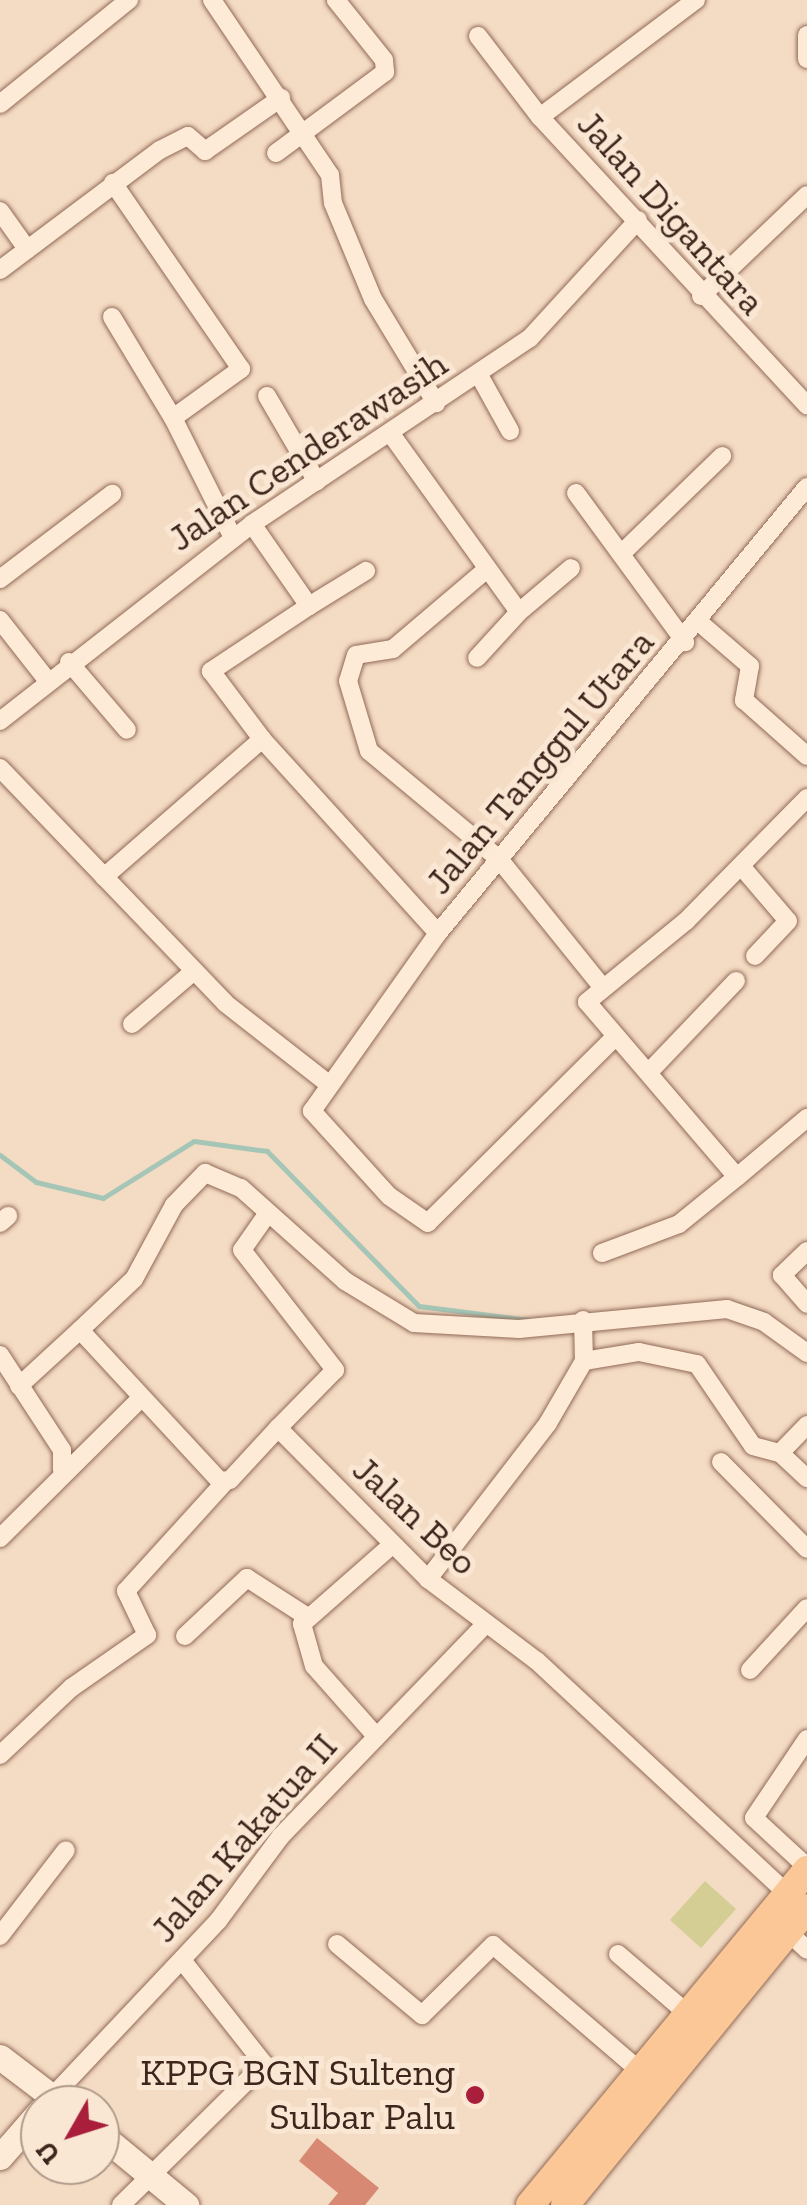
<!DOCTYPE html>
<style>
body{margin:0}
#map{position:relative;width:807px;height:2205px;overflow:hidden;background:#f4dbc3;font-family:"Zilla Slab",serif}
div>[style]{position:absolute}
.green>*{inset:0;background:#d4ce95}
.stream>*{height:5px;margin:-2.5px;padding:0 2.5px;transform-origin:2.5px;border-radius:2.5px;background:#a5c6b6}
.building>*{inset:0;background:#d78974}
.roads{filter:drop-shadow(0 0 2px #916a57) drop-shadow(0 0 2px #916a57)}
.street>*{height:18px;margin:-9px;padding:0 9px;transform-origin:9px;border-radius:9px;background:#fdead7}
.secondary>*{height:25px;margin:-12.5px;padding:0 12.5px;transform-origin:12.5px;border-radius:12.5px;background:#fdead7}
.primary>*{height:28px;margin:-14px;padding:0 14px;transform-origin:14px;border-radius:14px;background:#fbc796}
.dots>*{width:28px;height:28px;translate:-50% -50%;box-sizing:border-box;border:5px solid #fae7d3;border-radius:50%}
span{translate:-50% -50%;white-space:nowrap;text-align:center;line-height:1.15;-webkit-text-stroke:10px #fae7d3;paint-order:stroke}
.street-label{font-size:38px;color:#3f261d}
.poi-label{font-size:38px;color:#3f261d}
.right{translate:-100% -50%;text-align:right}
.north{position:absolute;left:20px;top:2085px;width:100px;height:100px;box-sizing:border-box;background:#fae7d3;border:2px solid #af9a8a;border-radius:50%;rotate:231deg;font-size:28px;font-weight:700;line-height:40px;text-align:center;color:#3f261d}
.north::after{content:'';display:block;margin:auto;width:35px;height:45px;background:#a81e3b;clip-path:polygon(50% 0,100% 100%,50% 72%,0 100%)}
</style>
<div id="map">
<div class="green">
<div style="clip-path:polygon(705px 1881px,736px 1909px,701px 1948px,670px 1920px)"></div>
</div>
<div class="stream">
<div style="left:0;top:1155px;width:45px;rotate:36.9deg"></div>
<div style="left:36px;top:1182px;width:69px;rotate:13.4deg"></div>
<div style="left:103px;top:1198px;width:107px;rotate:-32.1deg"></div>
<div style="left:194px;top:1141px;width:74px;rotate:7.8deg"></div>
<div style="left:267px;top:1151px;width:217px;rotate:45.6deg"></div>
<div style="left:419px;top:1306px;width:111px;rotate:7.3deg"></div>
<div style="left:734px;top:1304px;width:32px;rotate:18deg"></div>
</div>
<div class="building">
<div style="clip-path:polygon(317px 2138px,379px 2188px,365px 2205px,328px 2205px,338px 2193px,299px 2161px)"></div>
</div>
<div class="roads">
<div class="street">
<div style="left:212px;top:0;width:211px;rotate:56deg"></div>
<div style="left:330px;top:175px;width:28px;rotate:84deg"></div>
<div style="left:333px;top:203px;width:104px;rotate:67.4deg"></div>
<div style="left:373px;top:299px;width:122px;rotate:58.8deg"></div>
<div style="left:807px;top:35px;width:24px;rotate:90deg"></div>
<div style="left:478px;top:36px;width:102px;rotate:52.6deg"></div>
<div style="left:540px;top:117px;width:393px;rotate:47.2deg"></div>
<div style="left:0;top:104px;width:166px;rotate:-38.9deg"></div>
<div style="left:540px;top:117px;width:195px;rotate:-36.9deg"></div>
<div style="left:276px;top:153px;width:136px;rotate:-36.6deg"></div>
<div style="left:385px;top:72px;width:12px;rotate:-95deg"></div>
<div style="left:384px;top:60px;width:77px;rotate:-128.7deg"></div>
<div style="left:0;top:211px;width:47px;rotate:54.6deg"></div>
<div style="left:0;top:270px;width:200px;rotate:-36.9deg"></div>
<div style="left:160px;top:150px;width:31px;rotate:-27deg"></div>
<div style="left:188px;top:136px;width:23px;rotate:41deg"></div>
<div style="left:205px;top:151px;width:93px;rotate:-34.9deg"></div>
<div style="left:701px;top:296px;width:146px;rotate:-43.6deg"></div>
<div style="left:112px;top:317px;width:118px;rotate:58.9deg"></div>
<div style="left:173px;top:418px;width:84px;rotate:-35.8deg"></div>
<div style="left:241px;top:369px;width:226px;rotate:-124.5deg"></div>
<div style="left:479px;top:375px;width:64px;rotate:61deg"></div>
<div style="left:267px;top:396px;width:99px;rotate:59.8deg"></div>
<div style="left:173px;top:418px;width:134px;rotate:63.4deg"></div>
<div style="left:391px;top:434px;width:219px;rotate:54.3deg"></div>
<div style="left:519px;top:612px;width:62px;rotate:132.4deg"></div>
<div style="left:576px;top:493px;width:185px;rotate:53.8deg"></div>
<div style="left:252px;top:524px;width:100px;rotate:55.2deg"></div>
<div style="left:309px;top:606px;width:118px;rotate:146.4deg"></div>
<div style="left:211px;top:671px;width:85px;rotate:53.1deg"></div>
<div style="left:621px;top:554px;width:141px;rotate:-44.1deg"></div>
<div style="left:487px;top:569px;width:123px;rotate:139.6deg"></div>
<div style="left:393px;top:649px;width:37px;rotate:171deg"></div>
<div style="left:356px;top:655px;width:27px;rotate:107deg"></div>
<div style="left:348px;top:681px;width:73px;rotate:73.3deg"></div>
<div style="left:369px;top:751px;width:169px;rotate:39.7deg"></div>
<div style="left:499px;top:859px;width:161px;rotate:51.1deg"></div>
<div style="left:0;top:579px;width:141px;rotate:-37.2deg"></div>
<div style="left:309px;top:606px;width:67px;rotate:-31.6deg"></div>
<div style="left:519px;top:612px;width:68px;rotate:-40.2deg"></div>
<div style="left:0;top:620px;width:76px;rotate:51.9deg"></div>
<div style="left:700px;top:623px;width:66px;rotate:40.7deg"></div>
<div style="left:750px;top:666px;width:35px;rotate:100deg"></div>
<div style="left:744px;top:700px;width:84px;rotate:41.6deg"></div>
<div style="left:69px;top:662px;width:89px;rotate:49.5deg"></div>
<div style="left:0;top:721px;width:320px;rotate:-38deg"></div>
<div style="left:252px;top:524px;width:334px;rotate:-33.8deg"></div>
<div style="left:530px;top:338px;width:160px;rotate:-47.5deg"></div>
<div style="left:0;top:768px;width:325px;rotate:46.2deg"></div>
<div style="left:225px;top:1003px;width:128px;rotate:38deg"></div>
<div style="left:807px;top:798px;width:173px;rotate:134.5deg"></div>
<div style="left:686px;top:921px;width:128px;rotate:140.7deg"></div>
<div style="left:587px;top:1002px;width:230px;rotate:49.4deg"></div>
<div style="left:737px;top:1177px;width:92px;rotate:-40.1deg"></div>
<div style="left:741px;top:866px;width:72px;rotate:49.5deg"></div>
<div style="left:788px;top:921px;width:48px;rotate:133.3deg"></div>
<div style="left:104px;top:877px;width:210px;rotate:-41.1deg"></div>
<div style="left:262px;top:739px;width:262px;rotate:47.8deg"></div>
<div style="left:132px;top:1024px;width:82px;rotate:-40.5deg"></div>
<div style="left:616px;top:1036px;width:265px;rotate:135.2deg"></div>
<div style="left:428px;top:1223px;width:47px;rotate:-145.3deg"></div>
<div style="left:389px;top:1196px;width:115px;rotate:-132.2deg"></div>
<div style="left:312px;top:1111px;width:218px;rotate:-54.7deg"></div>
<div style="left:438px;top:933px;width:579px;rotate:-50.4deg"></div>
<div style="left:649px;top:1072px;width:126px;rotate:-46.3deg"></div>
<div style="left:268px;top:1213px;width:45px;rotate:125.1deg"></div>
<div style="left:242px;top:1250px;width:152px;rotate:52.2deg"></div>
<div style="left:335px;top:1370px;width:81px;rotate:134.5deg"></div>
<div style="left:0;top:1223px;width:11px;rotate:-41deg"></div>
<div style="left:807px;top:1251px;width:35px;rotate:136deg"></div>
<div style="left:782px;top:1275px;width:38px;rotate:49deg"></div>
<div style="left:602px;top:1253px;width:82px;rotate:-20.6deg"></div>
<div style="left:679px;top:1224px;width:75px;rotate:-39deg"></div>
<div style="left:80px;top:1330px;width:74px;rotate:-43.4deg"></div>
<div style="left:134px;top:1279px;width:84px;rotate:-61.6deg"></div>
<div style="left:174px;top:1205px;width:45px;rotate:-45.9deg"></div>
<div style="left:205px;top:1173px;width:39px;rotate:23deg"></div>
<div style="left:241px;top:1188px;width:140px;rotate:41.8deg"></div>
<div style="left:345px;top:1281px;width:81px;rotate:31.3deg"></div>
<div style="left:414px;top:1323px;width:105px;rotate:3.3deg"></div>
<div style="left:519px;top:1329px;width:209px;rotate:-5.5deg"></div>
<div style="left:727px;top:1309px;width:39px;rotate:19deg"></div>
<div style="left:764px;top:1322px;width:53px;rotate:35.8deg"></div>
<div style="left:0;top:1355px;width:113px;rotate:56.9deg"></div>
<div style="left:62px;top:1450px;width:20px;rotate:90deg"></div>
<div style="left:584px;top:1361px;width:56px;rotate:-9.3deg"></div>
<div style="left:639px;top:1352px;width:59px;rotate:11.7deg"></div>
<div style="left:697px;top:1364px;width:99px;rotate:55.7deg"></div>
<div style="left:753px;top:1446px;width:28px;rotate:15deg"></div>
<div style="left:780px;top:1453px;width:37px;rotate:43deg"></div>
<div style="left:19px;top:1386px;width:83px;rotate:-42.6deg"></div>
<div style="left:80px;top:1330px;width:206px;rotate:47.2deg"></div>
<div style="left:220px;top:1481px;width:10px;rotate:-6deg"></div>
<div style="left:230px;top:1480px;width:71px;rotate:-47.3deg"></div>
<div style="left:278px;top:1428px;width:213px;rotate:45.2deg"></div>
<div style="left:428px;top:1579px;width:136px;rotate:37deg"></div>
<div style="left:537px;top:1661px;width:341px;rotate:42.9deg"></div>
<div style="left:780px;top:1453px;width:39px;rotate:-46deg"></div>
<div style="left:721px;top:1462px;width:122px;rotate:45.3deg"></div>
<div style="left:0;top:1538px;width:199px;rotate:-44.8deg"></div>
<div style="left:428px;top:1579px;width:197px;rotate:-52.4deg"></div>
<div style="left:548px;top:1423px;width:72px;rotate:-59.9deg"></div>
<div style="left:584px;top:1361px;width:41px;rotate:-91.4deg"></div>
<div style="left:185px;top:1636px;width:85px;rotate:-43.1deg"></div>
<div style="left:247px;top:1578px;width:70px;rotate:32.8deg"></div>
<div style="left:750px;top:1670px;width:84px;rotate:-47.4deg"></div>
<div style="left:376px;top:1736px;width:94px;rotate:-131.5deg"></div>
<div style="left:314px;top:1666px;width:44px;rotate:-105.9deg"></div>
<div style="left:302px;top:1624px;width:120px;rotate:-41.3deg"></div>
<div style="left:807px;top:1739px;width:95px;rotate:123.9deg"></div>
<div style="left:754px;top:1818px;width:72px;rotate:42.8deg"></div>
<div style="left:0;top:1755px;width:98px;rotate:-43.3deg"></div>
<div style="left:71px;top:1688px;width:93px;rotate:-34.9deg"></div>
<div style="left:147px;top:1635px;width:49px;rotate:-115.5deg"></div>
<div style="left:126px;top:1591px;width:147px;rotate:-47.8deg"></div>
<div style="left:788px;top:1932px;width:26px;rotate:43deg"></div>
<div style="left:0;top:1936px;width:108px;rotate:-52.5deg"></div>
<div style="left:337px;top:1944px;width:111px;rotate:39.9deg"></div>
<div style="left:422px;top:2015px;width:100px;rotate:-44.6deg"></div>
<div style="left:493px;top:1945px;width:195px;rotate:40.6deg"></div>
<div style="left:618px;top:1954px;width:92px;rotate:40.6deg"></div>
<div style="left:53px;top:2096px;width:241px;rotate:-46.7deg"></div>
<div style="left:218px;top:1921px;width:106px;rotate:-53.5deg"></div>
<div style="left:281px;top:1836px;width:295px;rotate:-46deg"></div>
<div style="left:121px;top:2205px;width:201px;rotate:-44.6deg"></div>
<div style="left:264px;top:2064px;width:132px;rotate:-128.3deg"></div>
</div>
<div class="secondary">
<div style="left:0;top:2057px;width:79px;rotate:37.3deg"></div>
<div style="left:100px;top:2134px;width:112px;rotate:39.5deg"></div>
<div style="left:0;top:2157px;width:61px;rotate:-49deg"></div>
</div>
<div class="primary">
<div style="left:530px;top:2205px;width:435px;rotate:-50.4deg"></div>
<div style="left:565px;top:2205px;width:383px;rotate:-50.8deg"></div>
</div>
</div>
<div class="dots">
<div style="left:475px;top:2095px;background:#a81e3b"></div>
</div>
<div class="street-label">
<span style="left:671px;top:213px;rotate:48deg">Jalan Digantara</span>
<span style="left:308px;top:451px;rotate:-34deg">Jalan Cenderawasih</span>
<span style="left:540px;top:762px;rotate:-50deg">Jalan Tanggul Utara</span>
<span style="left:415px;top:1516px;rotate:43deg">Jalan Beo</span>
<span style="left:244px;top:1838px;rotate:-49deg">Jalan Kakatua II</span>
</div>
<div class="poi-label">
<span class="right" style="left:455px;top:2095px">KPPG BGN Sulteng<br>Sulbar Palu</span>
</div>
<div class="north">U</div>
</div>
